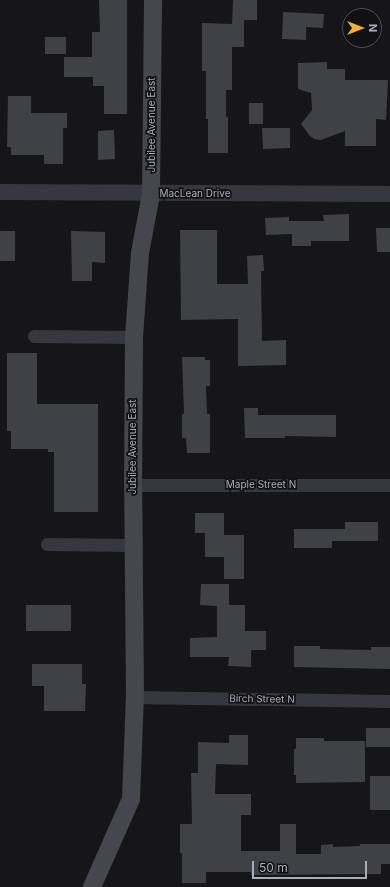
<!DOCTYPE html>
<style>
body{margin:0}
#map{position:relative;width:390px;height:887px;overflow:hidden;background:#161618;font-family:Inter,sans-serif}
div>[style]{position:absolute}
.building>*{inset:0;background:#404145}
.minor>*{height:13px;margin:-6.5px;padding:0 6.5px;transform-origin:6.5px;border-radius:6.5px;background:#37383d}
.tertiary>*{height:16px;margin:-8px;padding:0 8px;transform-origin:8px;border-radius:8px;background:#37383d}
.secondary>*{height:18px;margin:-9px;padding:0 9px;transform-origin:9px;border-radius:9px;background:#45474d}
span{translate:-50% -50%;white-space:nowrap;text-align:center;line-height:1.15;-webkit-text-stroke:3.5px #111113;paint-order:stroke}
.street-label{font-size:10px;color:#a8adb8}
.north{position:absolute;left:342px;top:8px;width:40px;height:40px;box-sizing:border-box;background:#111113;border:1px solid #4d4f55;border-radius:50%;rotate:90deg;font-size:11px;font-weight:700;line-height:16px;text-align:center;color:#a8adb8}
.north::after{content:'';display:block;margin:auto;width:14px;height:18px;background:#f2b134;clip-path:polygon(50% 0,100% 100%,50% 72%,0 100%)}
.scale{position:absolute;left:252px;top:861px;width:115px;height:18px;box-sizing:border-box;border:2px solid #a8adb8;border-top:0;padding-left:5px;font-size:12px;line-height:14px;white-space:nowrap;color:#a8adb8;-webkit-text-stroke:3px #111113;paint-order:stroke}
</style>
<div id="map">
<div class="building">
<div style="clip-path:polygon(99px 0,127px 0,127px 114px,104px 114px,104px 86px,93px 86px,93px 77px,64px 77px,64px 57px,92px 57px,92px 32px,100px 32px)"></div>
<div style="clip-path:polygon(233px 0,257px 0,257px 20px,244px 20px,244px 47px,232px 47px,232px 90px,226px 90px,226px 117px,228px 117px,228px 153px,208px 153px,208px 119px,206px 119px,206px 71px,202px 71px,202px 23px,232px 24px)"></div>
<div style="clip-path:polygon(283px 12px,324px 14px,323px 28px,306px 27px,306px 40px,282px 39px)"></div>
<div style="clip-path:polygon(45px 37px,66px 37px,66px 54px,45px 54px)"></div>
<div style="clip-path:polygon(327px 62px,327px 69px,345px 69px,345px 80px,388px 80px,386px 120px,376px 119px,376px 146px,345px 146px,345px 131px,321px 140px,314px 139px,310px 136px,301px 124px,312px 110px,311px 93px,298px 89px,298px 63px)"></div>
<div style="clip-path:polygon(8px 96px,31px 96px,31px 113px,67px 113px,67px 128px,63px 128px,63px 164px,44px 164px,44px 155px,11px 155px,11px 147px,7px 147px)"></div>
<div style="clip-path:polygon(249px 103px,263px 103px,263px 124px,249px 124px)"></div>
<div style="clip-path:polygon(262px 128px,290px 128px,290px 148px,263px 149px)"></div>
<div style="clip-path:polygon(114px 130px,115px 159px,98px 160px,98px 131px)"></div>
<div style="clip-path:polygon(349px 214px,349px 241px,311px 241px,311px 246px,292px 246px,292px 234px,266px 235px,265px 218px,289px 217px,289px 221px,324px 221px,323px 215px)"></div>
<div style="clip-path:polygon(376px 228px,390px 228px,390px 252px,377px 252px)"></div>
<div style="clip-path:polygon(180px 230px,217px 230px,217px 284px,248px 284px,247px 256px,263px 255px,264px 271px,261px 271px,262px 341px,286px 340px,286px 365px,238px 366px,238px 319px,181px 320px)"></div>
<div style="clip-path:polygon(0 231px,15px 231px,15px 261px,0 261px)"></div>
<div style="clip-path:polygon(71px 231px,105px 232px,105px 263px,92px 262px,92px 281px,72px 281px)"></div>
<div style="clip-path:polygon(7px 353px,37px 353px,37px 404px,98px 404px,98px 512px,54px 512px,54px 452px,48px 452px,48px 449px,11px 449px,11px 431px,7px 431px)"></div>
<div style="clip-path:polygon(182px 357px,205px 357px,205px 360px,210px 360px,210px 386px,206px 386px,207px 414px,210px 414px,210px 453px,187px 453px,186px 438px,182px 438px,182px 414px,184px 414px)"></div>
<div style="clip-path:polygon(244px 408px,258px 408px,258px 415px,336px 415px,336px 437px,285px 436px,285px 438px,245px 438px)"></div>
<div style="clip-path:polygon(195px 513px,224px 513px,224px 535px,244px 535px,244px 579px,224px 579px,224px 557px,205px 557px,205px 533px,195px 533px)"></div>
<div style="clip-path:polygon(345px 522px,378px 522px,378px 541px,332px 541px,332px 548px,294px 548px,294px 529px,345px 529px)"></div>
<div style="clip-path:polygon(201px 584px,229px 584px,229px 605px,245px 605px,245px 631px,266px 631px,266px 650px,251px 650px,251px 667px,228px 666px,229px 657px,190px 657px,190px 638px,217px 637px,217px 606px,200px 605px)"></div>
<div style="clip-path:polygon(26px 605px,71px 605px,71px 631px,26px 631px)"></div>
<div style="clip-path:polygon(294px 646px,320px 646px,320px 649px,371px 650px,371px 647px,390px 647px,390px 669px,294px 667px)"></div>
<div style="clip-path:polygon(32px 664px,82px 664px,82px 684px,86px 684px,85px 711px,44px 711px,44px 686px,32px 686px)"></div>
<div style="clip-path:polygon(366px 728px,390px 728px,390px 747px,366px 747px)"></div>
<div style="clip-path:polygon(229px 735px,248px 735px,248px 765px,216px 764px,215px 794px,251px 794px,251px 815px,241px 815px,241px 851px,280px 851px,280px 824px,296px 824px,296px 854px,321px 854px,321px 845px,333px 844px,333px 847px,360px 846px,360px 844px,390px 844px,390px 864px,381px 864px,381px 874px,251px 875px,251px 872px,206px 872px,206px 883px,182px 883px,182px 853px,180px 853px,180px 824px,192px 824px,191px 773px,198px 773px,198px 742px,229px 743px)"></div>
<div style="clip-path:polygon(296px 738px,324px 738px,324px 741px,365px 741px,365px 782px,296px 783px,296px 775px,294px 775px,294px 749px,296px 749px)"></div>
<div style="clip-path:polygon(370px 776px,390px 776px,390px 810px,370px 810px)"></div>
</div>
<div class="minor">
<div style="left:34px;top:336px;width:100px;rotate:0.6deg"></div>
<div style="left:133px;top:485px;width:257px"></div>
<div style="left:47px;top:544px;width:86px;rotate:0.7deg"></div>
<div style="left:135px;top:697px;width:255px;rotate:0.9deg"></div>
</div>
<div class="tertiary">
<div style="left:0;top:192px;width:390px;rotate:0.3deg"></div>
</div>
<div class="secondary">
<div style="left:92px;top:887px;width:96px;rotate:-66.1deg"></div>
<div style="left:131px;top:799px;width:102px;rotate:-87.8deg"></div>
<div style="left:135px;top:697px;width:212px;rotate:-90.5deg"></div>
<div style="left:133px;top:485px;width:148px;rotate:-89.6deg"></div>
<div style="left:134px;top:337px;width:84px;rotate:-85.9deg"></div>
<div style="left:140px;top:253px;width:60px;rotate:-79.4deg"></div>
<div style="left:151px;top:194px;width:194px;rotate:-89.4deg"></div>
</div>
<div class="street-label">
<span style="left:152px;top:125px;rotate:-90deg">Jubilee Avenue East</span>
<span style="left:195px;top:194px">MacLean Drive</span>
<span style="left:133px;top:447px;rotate:-90deg">Jubilee Avenue East</span>
<span style="left:261px;top:485px">Maple Street N</span>
<span style="left:262px;top:699px;rotate:1deg">Birch Street N</span>
</div>
<div class="north">N</div>
<div class="scale">50 m</div>
</div>
